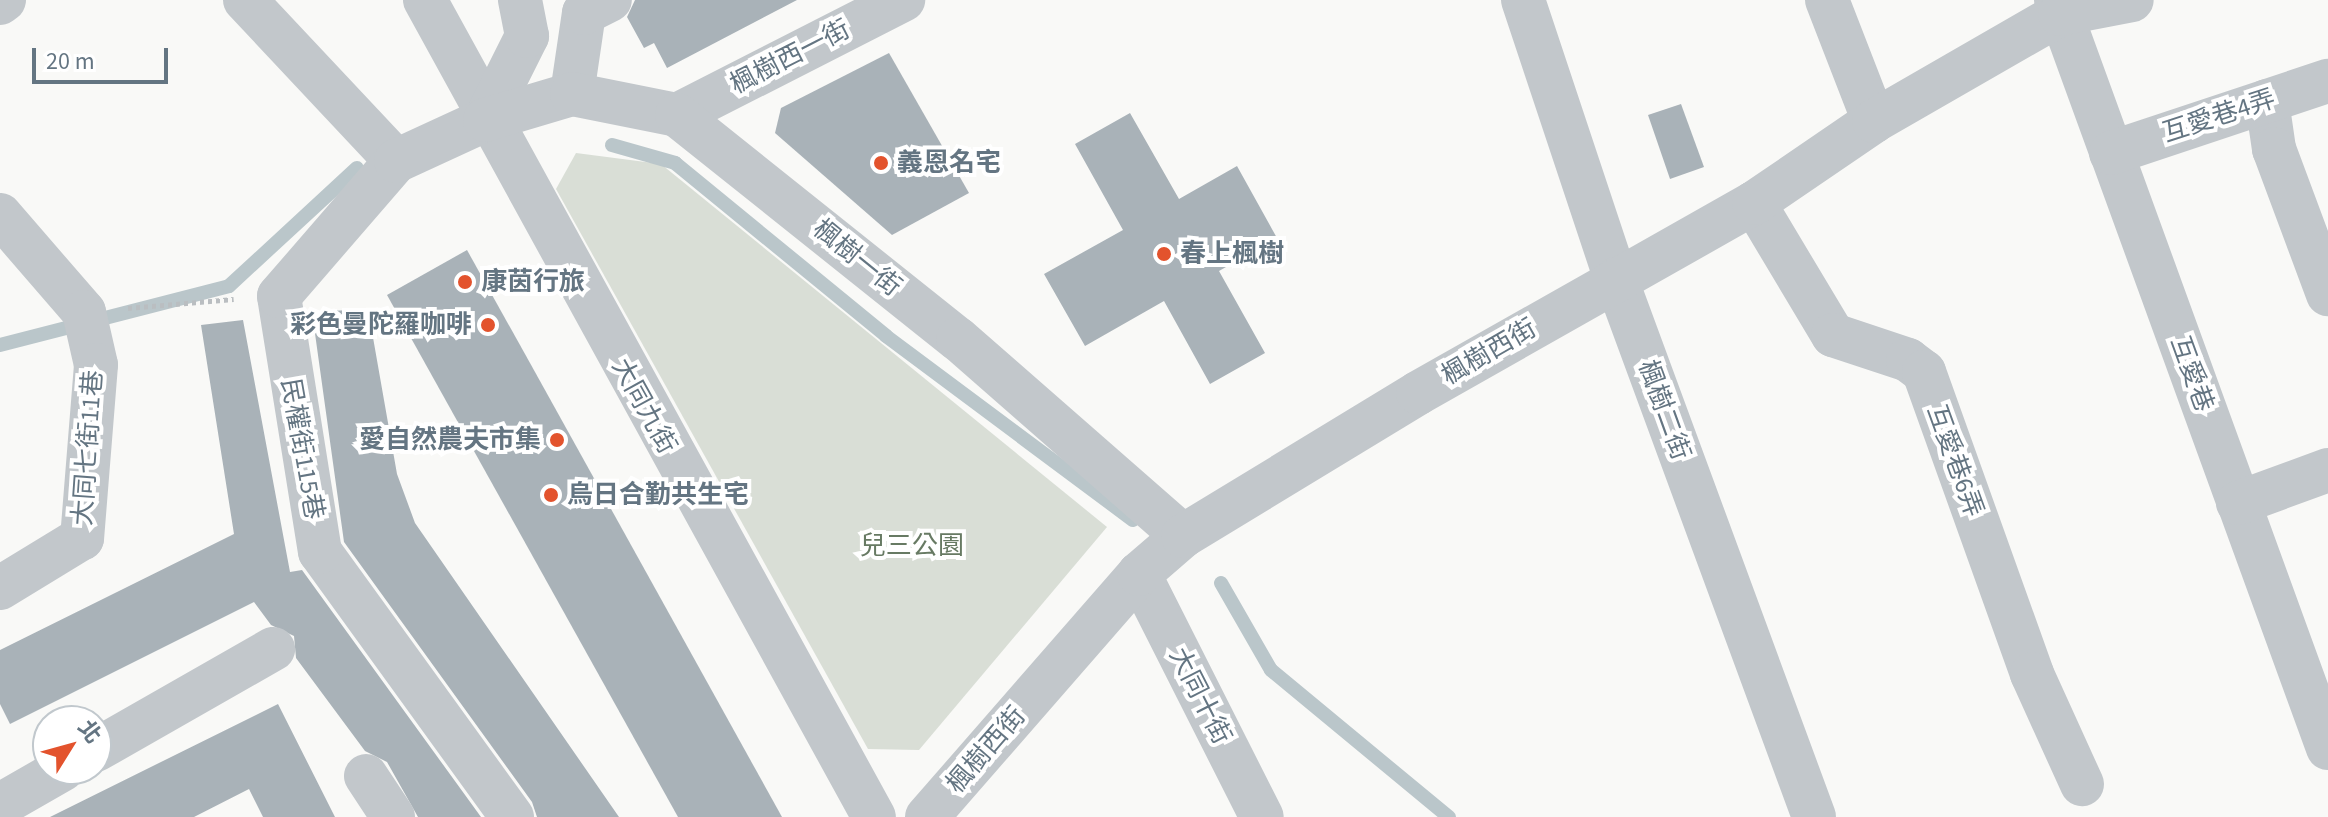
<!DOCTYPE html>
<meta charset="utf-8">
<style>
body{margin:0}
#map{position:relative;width:2328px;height:817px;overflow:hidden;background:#f9f9f7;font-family:"Source Sans 3","Noto Sans TC",sans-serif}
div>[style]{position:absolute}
.green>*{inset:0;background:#d9ded6}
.stream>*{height:14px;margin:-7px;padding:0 7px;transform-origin:7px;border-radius:7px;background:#bac6ca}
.building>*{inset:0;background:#a9b2b8}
.path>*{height:5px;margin-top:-2.5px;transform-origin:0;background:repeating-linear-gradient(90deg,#babec1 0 4px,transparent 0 8px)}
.minor>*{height:44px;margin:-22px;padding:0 22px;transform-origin:22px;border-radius:22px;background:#c2c7cb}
.dots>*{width:22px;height:22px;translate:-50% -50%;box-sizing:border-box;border:4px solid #fff;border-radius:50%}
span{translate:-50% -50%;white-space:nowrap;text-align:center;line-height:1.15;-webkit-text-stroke:8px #fff;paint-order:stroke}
.street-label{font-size:26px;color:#647582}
.poi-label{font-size:26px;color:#647582;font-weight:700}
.left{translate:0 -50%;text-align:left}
.right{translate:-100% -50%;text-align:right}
.park-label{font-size:26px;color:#677a63}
.north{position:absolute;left:32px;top:705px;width:80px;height:80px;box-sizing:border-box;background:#fff;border:2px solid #c1c8cd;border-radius:50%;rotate:53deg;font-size:22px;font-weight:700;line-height:32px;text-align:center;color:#647582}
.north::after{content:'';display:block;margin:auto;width:28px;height:36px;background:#e3532d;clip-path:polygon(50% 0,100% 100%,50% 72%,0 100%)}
.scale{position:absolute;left:32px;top:48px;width:136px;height:36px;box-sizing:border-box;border:4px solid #647582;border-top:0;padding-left:10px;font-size:24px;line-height:28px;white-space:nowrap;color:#647582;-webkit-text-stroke:6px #fff;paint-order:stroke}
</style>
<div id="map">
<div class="green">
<div style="clip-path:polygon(576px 153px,661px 164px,1107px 527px,919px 750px,868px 749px,556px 189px)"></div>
</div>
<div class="stream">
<div style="left:612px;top:145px;width:66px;rotate:15.9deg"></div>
<div style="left:675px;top:163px;width:273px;rotate:39.3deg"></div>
<div style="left:886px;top:336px;width:308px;rotate:36.7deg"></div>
<div style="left:0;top:345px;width:236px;rotate:-14.4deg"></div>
<div style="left:229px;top:286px;width:174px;rotate:-42.7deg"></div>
<div style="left:1221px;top:583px;width:100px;rotate:60.1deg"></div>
<div style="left:1271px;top:670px;width:231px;rotate:39.6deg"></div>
</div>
<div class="building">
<div style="clip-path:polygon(635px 0,797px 0,667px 68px,654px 43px,644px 48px,627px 17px)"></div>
<div style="clip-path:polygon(889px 53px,969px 193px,892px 235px,775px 133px,781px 108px)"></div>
<div style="clip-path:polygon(1681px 104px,1704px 167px,1670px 179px,1648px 115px)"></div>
<div style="clip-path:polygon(1130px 113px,1179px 199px,1237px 166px,1277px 238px,1219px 271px,1265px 353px,1210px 384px,1164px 301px,1085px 346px,1044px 274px,1123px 230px,1075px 144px)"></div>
<div style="clip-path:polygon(467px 250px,530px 363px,782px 817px,678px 817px,387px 295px)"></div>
<div style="clip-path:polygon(368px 309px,397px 474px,415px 523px,619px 817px,537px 817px,532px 802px,344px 542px,312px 312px)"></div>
<div style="clip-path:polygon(243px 320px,290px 572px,302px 570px,481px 817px,418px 817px,387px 762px,365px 751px,296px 658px,294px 636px,271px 625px,254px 602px,10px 724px,0 704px,0 650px,234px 534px,201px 325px)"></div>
<div style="clip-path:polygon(278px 704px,335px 817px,263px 817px,249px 789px,194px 817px,50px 817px)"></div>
</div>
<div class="path">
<div style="left:128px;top:308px;width:106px;rotate:-4.9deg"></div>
</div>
<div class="minor">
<div style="left:245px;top:0;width:221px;rotate:46.8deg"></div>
<div style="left:425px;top:0;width:932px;rotate:61.21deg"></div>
<div style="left:1523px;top:0;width:294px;rotate:71.6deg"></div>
<div style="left:1616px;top:279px;width:573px;rotate:69.79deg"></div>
<div style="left:1827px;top:0;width:130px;rotate:68.8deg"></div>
<div style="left:2056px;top:0;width:796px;rotate:70.02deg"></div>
<div style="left:0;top:3px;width:5px;rotate:-37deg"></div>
<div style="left:572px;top:94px;width:82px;rotate:-81.6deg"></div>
<div style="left:584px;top:13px;width:29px;rotate:-27deg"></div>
<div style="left:2267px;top:101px;width:49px;rotate:81.7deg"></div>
<div style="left:2274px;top:149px;width:155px;rotate:69.6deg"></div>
<div style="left:677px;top:115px;width:254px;rotate:-27deg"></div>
<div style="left:485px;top:120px;width:94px;rotate:-63.4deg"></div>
<div style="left:527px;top:36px;width:37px;rotate:-101deg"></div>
<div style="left:2111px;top:153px;width:229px;rotate:-18.4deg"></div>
<div style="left:1754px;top:203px;width:154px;rotate:59.1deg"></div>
<div style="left:1833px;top:335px;width:79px;rotate:18.4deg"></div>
<div style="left:1908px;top:360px;width:20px;rotate:37deg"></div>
<div style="left:1924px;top:372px;width:321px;rotate:70.3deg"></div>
<div style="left:2032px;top:674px;width:121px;rotate:65.6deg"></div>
<div style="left:0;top:215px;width:128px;rotate:49.1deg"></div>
<div style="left:84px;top:312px;width:54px;rotate:77.2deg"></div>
<div style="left:96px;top:365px;width:174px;rotate:94.6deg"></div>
<div style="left:82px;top:538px;width:96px;rotate:148.6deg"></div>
<div style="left:2238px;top:503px;width:96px;rotate:-20.1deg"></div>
<div style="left:1139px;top:574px;width:272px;rotate:63.2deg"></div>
<div style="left:96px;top:750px;width:204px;rotate:-29.7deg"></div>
<div style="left:366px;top:776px;width:49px;rotate:56.6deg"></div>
<div style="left:9px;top:800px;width:62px;rotate:-29.9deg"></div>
<div style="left:512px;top:817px;width:327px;rotate:-125.9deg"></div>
<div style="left:320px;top:552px;width:259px;rotate:-99.1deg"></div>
<div style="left:279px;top:296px;width:179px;rotate:-49.1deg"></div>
<div style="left:396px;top:161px;width:98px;rotate:-24.7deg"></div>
<div style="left:485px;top:120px;width:91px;rotate:-16.6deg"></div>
<div style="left:572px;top:94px;width:107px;rotate:11.3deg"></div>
<div style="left:677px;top:115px;width:359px;rotate:38.6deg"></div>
<div style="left:958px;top:339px;width:299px;rotate:41.2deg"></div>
<div style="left:927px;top:817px;width:322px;rotate:-48.9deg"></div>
<div style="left:1139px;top:574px;width:58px;rotate:-40.8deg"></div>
<div style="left:1183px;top:536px;width:275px;rotate:-31.3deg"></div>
<div style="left:1418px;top:393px;width:386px;rotate:-29.5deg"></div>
<div style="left:1754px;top:203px;width:145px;rotate:-34.3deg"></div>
<div style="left:1874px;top:121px;width:215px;rotate:-29.9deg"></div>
<div style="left:2060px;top:14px;width:73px;rotate:-11deg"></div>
</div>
<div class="dots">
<div style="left:881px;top:163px;background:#e3532d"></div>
<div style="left:1164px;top:254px;background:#e3532d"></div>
<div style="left:465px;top:282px;background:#e3532d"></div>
<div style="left:488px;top:325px;background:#e3532d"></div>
<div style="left:557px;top:440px;background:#e3532d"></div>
<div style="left:551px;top:495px;background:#e3532d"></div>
</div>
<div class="street-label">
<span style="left:790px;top:57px;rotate:-27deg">楓樹西一街</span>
<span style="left:2219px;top:116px;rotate:-18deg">互愛巷4弄</span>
<span style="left:857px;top:258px;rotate:39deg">楓樹一街</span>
<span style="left:1489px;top:352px;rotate:-30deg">楓樹西街</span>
<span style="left:2192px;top:374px;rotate:70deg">互愛巷</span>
<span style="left:644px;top:406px;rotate:61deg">大同九街</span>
<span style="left:1664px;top:410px;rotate:70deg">楓樹二街</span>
<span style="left:88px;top:448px;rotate:-86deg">大同七街11巷</span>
<span style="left:302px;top:449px;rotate:80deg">民權街115巷</span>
<span style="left:1955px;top:461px;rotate:70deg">互愛巷6弄</span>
<span style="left:1200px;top:696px;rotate:63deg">大同十街</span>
<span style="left:986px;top:750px;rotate:-49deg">楓樹西街</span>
</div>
<div class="poi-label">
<span class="left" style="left:897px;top:163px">義恩名宅</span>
<span class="left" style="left:1180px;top:254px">春上楓樹</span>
<span class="left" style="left:481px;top:282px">康茵行旅</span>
<span class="right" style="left:472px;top:325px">彩色曼陀羅咖啡</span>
<span class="right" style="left:541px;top:440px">愛自然農夫市集</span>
<span class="left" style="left:567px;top:495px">烏日合勤共生宅</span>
</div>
<div class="park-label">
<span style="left:912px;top:546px">兒三公園</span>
</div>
<div class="north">北</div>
<div class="scale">20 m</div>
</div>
